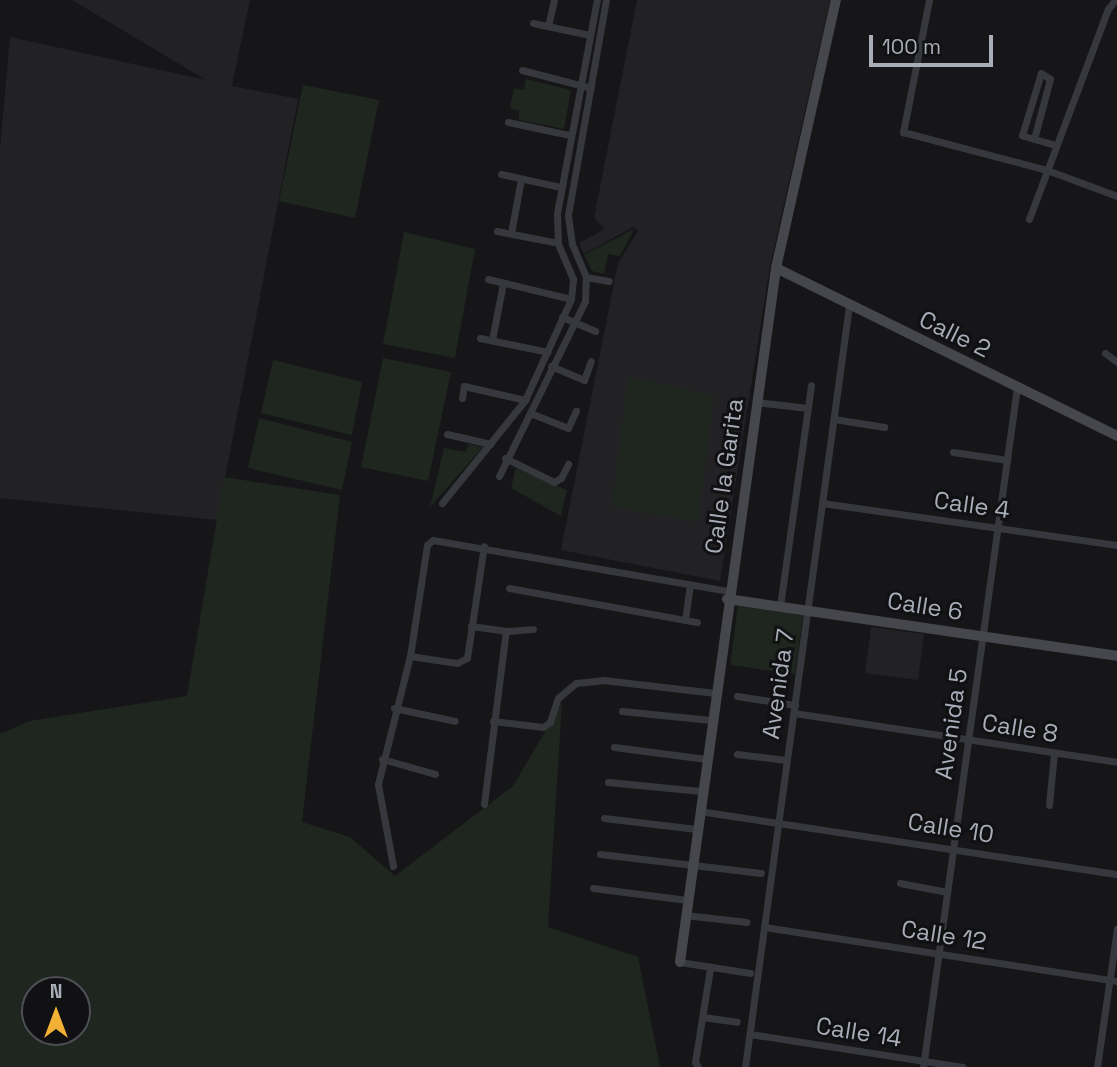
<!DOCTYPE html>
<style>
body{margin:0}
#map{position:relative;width:1117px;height:1067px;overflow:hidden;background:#161618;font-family:"Space Grotesk",sans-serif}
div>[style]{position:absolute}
.built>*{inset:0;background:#222225}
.green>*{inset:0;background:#1e261f}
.street>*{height:7px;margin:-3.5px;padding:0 3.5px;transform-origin:3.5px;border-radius:3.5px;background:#37383d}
.secondary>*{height:10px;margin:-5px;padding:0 5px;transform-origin:5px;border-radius:5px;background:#45474d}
span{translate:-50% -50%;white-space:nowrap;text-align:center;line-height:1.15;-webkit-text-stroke:6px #111113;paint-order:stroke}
.street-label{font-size:24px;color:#a8adb8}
.north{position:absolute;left:21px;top:976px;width:70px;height:70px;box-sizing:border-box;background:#111113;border:2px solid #4d4f55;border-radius:50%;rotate:0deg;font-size:19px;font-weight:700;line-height:28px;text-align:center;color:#a8adb8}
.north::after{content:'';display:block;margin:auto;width:24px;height:32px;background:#f2b134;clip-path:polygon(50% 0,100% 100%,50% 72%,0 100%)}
.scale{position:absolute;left:869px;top:35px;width:124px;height:32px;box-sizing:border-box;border:4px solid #a8adb8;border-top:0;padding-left:9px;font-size:21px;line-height:24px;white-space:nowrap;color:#a8adb8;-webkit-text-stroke:5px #111113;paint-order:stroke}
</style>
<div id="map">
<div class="built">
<div style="clip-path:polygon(72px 0,250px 0,232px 86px,298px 99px,217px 520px,0 498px,0 149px,10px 37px,206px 80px)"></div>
<div style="clip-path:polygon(637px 0,830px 0,770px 266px,720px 581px,561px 550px,618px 263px,638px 231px,633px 227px,584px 254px,579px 243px,605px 229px,594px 218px)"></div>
<div style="clip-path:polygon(871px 627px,924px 634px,918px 680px,865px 673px)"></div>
</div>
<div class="green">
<div style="clip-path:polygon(526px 79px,571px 90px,564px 129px,519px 120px,519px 111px,510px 108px,514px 88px,524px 90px)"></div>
<div style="clip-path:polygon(303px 85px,379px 100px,355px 218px,279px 201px)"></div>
<div style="clip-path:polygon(634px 229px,620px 256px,608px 254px,604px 274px,592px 271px,584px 255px)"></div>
<div style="clip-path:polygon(404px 232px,475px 249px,455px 358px,383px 344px)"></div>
<div style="clip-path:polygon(383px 358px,451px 372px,428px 481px,361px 467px)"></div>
<div style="clip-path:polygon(273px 360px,362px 382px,352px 435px,261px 413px)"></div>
<div style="clip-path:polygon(628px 377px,714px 395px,698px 522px,612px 507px)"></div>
<div style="clip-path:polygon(259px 418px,352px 442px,342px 490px,248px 468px)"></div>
<div style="clip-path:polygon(469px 444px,483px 447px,430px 507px,444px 448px,466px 452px)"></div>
<div style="clip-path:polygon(516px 468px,567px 490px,561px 516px,511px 488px)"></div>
<div style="clip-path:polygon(evenodd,224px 477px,340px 495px,302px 822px,350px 837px,395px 876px,513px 786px,562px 703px,548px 927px,638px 957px,660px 1067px,0 1067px,0 734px,30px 721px,187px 696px,224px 477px,35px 990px,77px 990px,77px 1032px,35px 1032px,35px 990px)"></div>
<div style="clip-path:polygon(738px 606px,803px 615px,795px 674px,730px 665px)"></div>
</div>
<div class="street">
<div style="left:929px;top:0;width:135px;rotate:101.1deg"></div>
<div style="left:903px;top:132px;width:149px;rotate:14.8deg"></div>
<div style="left:1047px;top:170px;width:75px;rotate:20.4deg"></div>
<div style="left:533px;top:23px;width:58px;rotate:11.9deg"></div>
<div style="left:548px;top:26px;width:27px;rotate:-77deg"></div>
<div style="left:522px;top:70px;width:71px;rotate:14.6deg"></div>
<div style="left:508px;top:122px;width:62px;rotate:12deg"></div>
<div style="left:1034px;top:139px;width:62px;rotate:-75.1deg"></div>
<div style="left:1050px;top:79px;width:11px;rotate:-146deg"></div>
<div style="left:1041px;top:73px;width:65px;rotate:107deg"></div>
<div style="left:1022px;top:135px;width:2px;rotate:27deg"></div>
<div style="left:1024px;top:136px;width:33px;rotate:16deg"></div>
<div style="left:501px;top:174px;width:60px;rotate:12.4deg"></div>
<div style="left:1029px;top:219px;width:224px;rotate:-69.4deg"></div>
<div style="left:1108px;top:9px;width:11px;rotate:-52deg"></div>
<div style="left:497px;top:231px;width:62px;rotate:11.1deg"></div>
<div style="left:511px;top:233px;width:55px;rotate:-79.5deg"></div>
<div style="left:586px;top:277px;width:23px;rotate:10deg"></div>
<div style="left:488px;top:279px;width:85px;rotate:13.5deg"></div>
<div style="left:562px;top:317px;width:36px;rotate:23deg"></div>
<div style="left:480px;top:338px;width:69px;rotate:11.6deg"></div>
<div style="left:492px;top:340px;width:58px;rotate:-79.1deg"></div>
<div style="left:1105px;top:353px;width:15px;rotate:37deg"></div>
<div style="left:551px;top:366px;width:36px;rotate:23deg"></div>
<div style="left:584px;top:380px;width:20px;rotate:-70deg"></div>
<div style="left:462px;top:398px;width:12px;rotate:-81deg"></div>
<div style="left:464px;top:386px;width:63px;rotate:12.9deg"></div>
<div style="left:756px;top:402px;width:52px;rotate:6.6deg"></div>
<div style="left:530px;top:413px;width:41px;rotate:21.5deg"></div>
<div style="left:568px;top:428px;width:19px;rotate:-65deg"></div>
<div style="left:834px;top:419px;width:51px;rotate:9.1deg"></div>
<div style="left:447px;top:434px;width:45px;rotate:12.8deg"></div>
<div style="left:953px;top:452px;width:55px;rotate:8.4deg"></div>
<div style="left:505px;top:458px;width:55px;rotate:26.1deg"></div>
<div style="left:554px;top:482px;width:8px;rotate:-30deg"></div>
<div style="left:561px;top:478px;width:16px;rotate:-63deg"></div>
<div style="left:499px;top:476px;width:195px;rotate:-63.8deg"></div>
<div style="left:585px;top:301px;width:24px;rotate:-88deg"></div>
<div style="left:586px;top:277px;width:36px;rotate:-113deg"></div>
<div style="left:572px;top:244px;width:29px;rotate:-98deg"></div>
<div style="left:568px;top:215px;width:218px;rotate:-80deg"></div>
<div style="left:442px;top:503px;width:132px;rotate:-51.1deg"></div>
<div style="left:525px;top:400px;width:111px;rotate:-65.5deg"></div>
<div style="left:571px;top:299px;width:20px;rotate:-84deg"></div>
<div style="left:573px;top:279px;width:39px;rotate:-113deg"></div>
<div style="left:558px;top:243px;width:30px;rotate:-92deg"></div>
<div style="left:557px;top:213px;width:217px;rotate:-79.4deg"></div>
<div style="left:822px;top:503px;width:298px;rotate:8.1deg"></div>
<div style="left:509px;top:588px;width:191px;rotate:10.3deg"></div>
<div style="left:780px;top:606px;width:223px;rotate:-82deg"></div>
<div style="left:685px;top:620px;width:36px;rotate:-82deg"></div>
<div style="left:471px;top:626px;width:35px;rotate:8deg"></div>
<div style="left:506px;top:631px;width:27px;rotate:-4deg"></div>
<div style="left:410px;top:656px;width:48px;rotate:8.5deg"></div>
<div style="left:457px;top:663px;width:11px;rotate:-27deg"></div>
<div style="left:467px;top:658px;width:113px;rotate:-81.4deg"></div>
<div style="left:737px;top:696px;width:59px;rotate:8.8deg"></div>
<div style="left:394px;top:708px;width:62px;rotate:12deg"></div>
<div style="left:622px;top:711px;width:89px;rotate:5.8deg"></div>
<div style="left:794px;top:713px;width:327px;rotate:8.6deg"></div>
<div style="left:493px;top:721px;width:50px;rotate:6.8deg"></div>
<div style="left:543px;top:727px;width:9px;rotate:-36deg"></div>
<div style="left:550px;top:722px;width:25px;rotate:-72deg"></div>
<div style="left:558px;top:698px;width:23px;rotate:-40deg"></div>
<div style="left:576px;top:683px;width:27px;rotate:-6deg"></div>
<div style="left:603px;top:680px;width:113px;rotate:6.6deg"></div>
<div style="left:614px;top:747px;width:93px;rotate:7.4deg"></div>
<div style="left:737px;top:754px;width:50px;rotate:6.8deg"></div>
<div style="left:382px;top:759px;width:55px;rotate:15.8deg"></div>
<div style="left:608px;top:782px;width:93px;rotate:5.5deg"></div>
<div style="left:484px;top:804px;width:174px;rotate:-82.8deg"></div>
<div style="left:1049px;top:805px;width:52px;rotate:-84.5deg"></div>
<div style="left:699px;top:811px;width:423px;rotate:8.6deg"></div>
<div style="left:604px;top:818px;width:93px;rotate:6.8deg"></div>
<div style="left:600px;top:854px;width:162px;rotate:6.7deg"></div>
<div style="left:393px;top:866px;width:83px;rotate:-100.4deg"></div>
<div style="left:378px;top:784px;width:132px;rotate:-76deg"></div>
<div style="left:410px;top:656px;width:112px;rotate:-81.3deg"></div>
<div style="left:427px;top:545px;width:8px;rotate:-40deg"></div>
<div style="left:433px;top:540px;width:299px;rotate:9.8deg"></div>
<div style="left:900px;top:883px;width:48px;rotate:10.8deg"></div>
<div style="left:593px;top:888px;width:95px;rotate:7.3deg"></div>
<div style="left:685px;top:915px;width:62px;rotate:6.4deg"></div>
<div style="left:764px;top:927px;width:357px;rotate:8.7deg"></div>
<div style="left:680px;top:962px;width:71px;rotate:8.9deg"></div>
<div style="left:703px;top:1017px;width:34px;rotate:8deg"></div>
<div style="left:750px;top:1034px;width:215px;rotate:8.8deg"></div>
<div style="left:698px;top:1067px;width:6px;rotate:-121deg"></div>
<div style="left:695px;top:1062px;width:95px;rotate:-80.9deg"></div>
<div style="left:745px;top:1067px;width:768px;rotate:-82.22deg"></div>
<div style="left:923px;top:1067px;width:686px;rotate:-82.13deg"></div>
<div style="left:1097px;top:1067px;width:140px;rotate:-81.8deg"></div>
</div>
<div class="secondary">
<div style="left:776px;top:268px;width:380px;rotate:26.2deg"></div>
<div style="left:727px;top:599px;width:394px;rotate:8.3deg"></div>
<div style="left:680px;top:962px;width:701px;rotate:-82.12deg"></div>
<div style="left:776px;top:268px;width:275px;rotate:-77.4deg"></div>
</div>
<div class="street-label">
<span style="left:955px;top:334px;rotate:26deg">Calle 2</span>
<span style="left:724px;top:476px;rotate:-82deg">Calle la Garita</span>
<span style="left:972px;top:505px;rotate:8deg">Calle 4</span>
<span style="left:925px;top:606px;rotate:9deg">Calle 6</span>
<span style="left:778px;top:684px;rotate:-82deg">Avenida 7</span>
<span style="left:951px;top:724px;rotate:-82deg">Avenida 5</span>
<span style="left:1020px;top:728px;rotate:9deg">Calle 8</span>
<span style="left:951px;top:828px;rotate:9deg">Calle 10</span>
<span style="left:944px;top:935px;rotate:9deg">Calle 12</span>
<span style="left:859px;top:1032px;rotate:9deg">Calle 14</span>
</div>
<div class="north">N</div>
<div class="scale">100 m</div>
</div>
